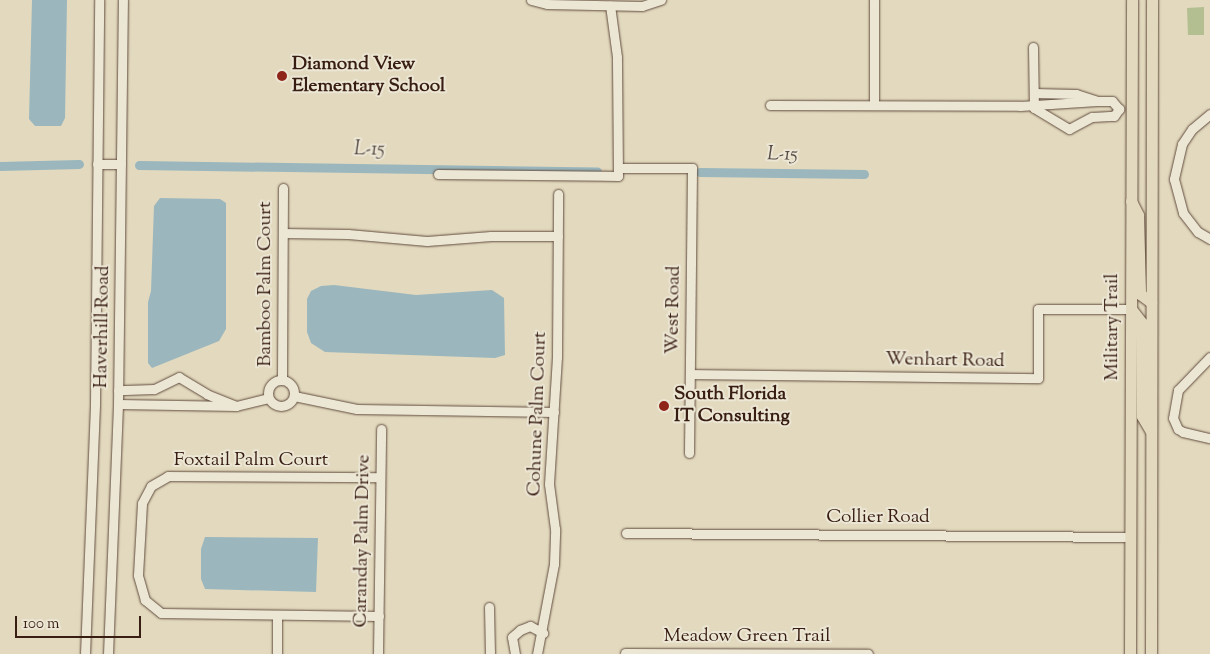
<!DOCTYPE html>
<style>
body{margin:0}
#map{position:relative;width:1210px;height:654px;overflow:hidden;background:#e2d9be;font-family:"Sorts Mill Goudy",serif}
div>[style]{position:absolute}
.green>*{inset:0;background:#b4bf91}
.water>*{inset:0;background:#9bb7bd}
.canal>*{height:9px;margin:-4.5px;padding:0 4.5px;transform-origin:4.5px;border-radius:4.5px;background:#9bb7bd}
.roads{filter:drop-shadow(0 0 1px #624c3d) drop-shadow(0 0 1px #624c3d)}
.minor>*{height:9px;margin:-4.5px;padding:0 4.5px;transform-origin:4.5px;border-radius:4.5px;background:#ece6d5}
.minor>.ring{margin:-4.5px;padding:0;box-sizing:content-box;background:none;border:9px solid #ece6d5;border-radius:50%}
.major>*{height:11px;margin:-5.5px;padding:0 5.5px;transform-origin:5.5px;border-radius:5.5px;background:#e2d9be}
.dots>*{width:14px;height:14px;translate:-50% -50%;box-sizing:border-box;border:2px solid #ece6d5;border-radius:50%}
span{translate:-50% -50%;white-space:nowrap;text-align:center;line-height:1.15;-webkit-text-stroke:4px #ece6d5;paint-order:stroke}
.poi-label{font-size:19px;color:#381d12;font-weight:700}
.left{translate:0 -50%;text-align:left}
.street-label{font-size:19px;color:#381d12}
.water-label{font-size:20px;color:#564b45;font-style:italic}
.scale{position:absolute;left:15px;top:616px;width:126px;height:22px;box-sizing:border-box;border:2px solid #381d12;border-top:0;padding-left:6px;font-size:15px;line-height:18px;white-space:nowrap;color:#381d12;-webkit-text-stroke:4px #ece6d5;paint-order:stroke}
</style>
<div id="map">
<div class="green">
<div style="clip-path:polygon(1204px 7px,1204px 35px,1188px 35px,1187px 8px)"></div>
</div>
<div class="water">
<div style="clip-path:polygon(32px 0,67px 0,65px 118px,61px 126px,35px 126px,29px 119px)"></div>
<div style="clip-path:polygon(160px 198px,220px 199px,226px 203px,226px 329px,219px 341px,152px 368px,148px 363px,148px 302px,151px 291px,154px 206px)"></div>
<div style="clip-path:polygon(334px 285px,416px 295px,492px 290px,504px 298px,505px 355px,495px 358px,325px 352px,311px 343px,307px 332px,307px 299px,311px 291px,321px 286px)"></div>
<div style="clip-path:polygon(205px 537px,318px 538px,316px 592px,205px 589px,201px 579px,201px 549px)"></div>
</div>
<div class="canal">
<div style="left:139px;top:165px;width:458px;rotate:0.8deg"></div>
<div style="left:0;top:166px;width:79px;rotate:-1.5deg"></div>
<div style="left:700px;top:172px;width:164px;rotate:0.7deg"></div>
</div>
<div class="roads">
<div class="minor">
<div style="left:531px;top:0;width:16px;rotate:14deg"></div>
<div style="left:547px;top:4px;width:95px;rotate:1.2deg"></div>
<div style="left:642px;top:6px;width:20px;rotate:-18deg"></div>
<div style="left:1033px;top:47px;width:61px;rotate:89.1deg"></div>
<div style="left:1034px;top:108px;width:41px;rotate:31deg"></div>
<div style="left:1069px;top:129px;width:26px;rotate:-28deg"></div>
<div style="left:1092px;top:117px;width:22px;rotate:-3deg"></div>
<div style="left:1114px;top:116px;width:9px;rotate:-54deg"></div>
<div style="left:1034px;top:93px;width:42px;rotate:1.4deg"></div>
<div style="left:1076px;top:94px;width:22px;rotate:18deg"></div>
<div style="left:1097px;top:101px;width:15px"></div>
<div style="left:1112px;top:101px;width:11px;rotate:49deg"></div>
<div style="left:770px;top:105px;width:250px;rotate:0.2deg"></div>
<div style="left:1020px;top:106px;width:77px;rotate:-3.7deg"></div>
<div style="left:874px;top:105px;width:105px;rotate:-90deg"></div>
<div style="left:1210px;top:114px;width:23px;rotate:140deg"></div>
<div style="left:1192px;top:129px;width:18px;rotate:124deg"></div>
<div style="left:1182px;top:144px;width:36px;rotate:103deg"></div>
<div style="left:1174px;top:179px;width:35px;rotate:75deg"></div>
<div style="left:1183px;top:213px;width:24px;rotate:52deg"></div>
<div style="left:1198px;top:232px;width:14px;rotate:30deg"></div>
<div style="left:97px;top:164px;width:24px"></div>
<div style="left:618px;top:168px;width:74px"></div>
<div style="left:692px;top:168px;width:285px;rotate:90.6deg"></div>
<div style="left:438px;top:174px;width:180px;rotate:0.6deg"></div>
<div style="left:618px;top:176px;width:119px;rotate:-90.5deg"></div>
<div style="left:617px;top:57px;width:52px;rotate:-97.7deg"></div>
<div style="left:283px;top:233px;width:65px;rotate:0.9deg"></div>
<div style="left:348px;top:234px;width:79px;rotate:5.1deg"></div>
<div style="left:427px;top:241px;width:64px;rotate:-4.5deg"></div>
<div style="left:491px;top:236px;width:67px"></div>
<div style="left:1210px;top:357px;width:46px;rotate:134.1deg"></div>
<div style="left:1178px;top:390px;width:28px;rotate:100deg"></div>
<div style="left:1173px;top:418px;width:12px;rotate:66deg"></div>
<div style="left:1178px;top:429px;width:6px;rotate:31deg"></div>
<div style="left:1183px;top:432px;width:28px;rotate:13deg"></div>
<div style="left:690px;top:374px;width:348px;rotate:0.7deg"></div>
<div style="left:1038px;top:378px;width:69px;rotate:-90deg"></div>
<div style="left:1038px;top:309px;width:93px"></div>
<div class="ring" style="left:268px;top:380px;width:17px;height:17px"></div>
<div style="left:282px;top:380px;width:192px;rotate:-89.7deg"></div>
<div style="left:294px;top:396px;width:64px;rotate:11.7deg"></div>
<div style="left:357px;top:409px;width:197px;rotate:0.9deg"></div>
<div style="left:118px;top:404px;width:118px;rotate:1deg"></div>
<div style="left:236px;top:406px;width:31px;rotate:-158deg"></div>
<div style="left:207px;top:394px;width:33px;rotate:-149deg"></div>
<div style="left:179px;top:377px;width:28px;rotate:154deg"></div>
<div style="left:154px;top:389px;width:36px;rotate:178deg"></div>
<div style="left:236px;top:406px;width:33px;rotate:-14deg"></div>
<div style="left:626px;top:533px;width:504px;rotate:0.45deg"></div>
<div style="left:489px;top:607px;width:47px;rotate:88.8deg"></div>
<div style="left:379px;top:616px;width:218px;rotate:-179.2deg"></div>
<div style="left:161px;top:613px;width:21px;rotate:-141deg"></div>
<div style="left:145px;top:600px;width:26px;rotate:-106deg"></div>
<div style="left:138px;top:575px;width:72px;rotate:-86.8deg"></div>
<div style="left:142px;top:503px;width:19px;rotate:-62deg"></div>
<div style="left:151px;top:486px;width:20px;rotate:-30deg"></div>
<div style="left:168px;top:476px;width:212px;rotate:0.3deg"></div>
<div style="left:625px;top:653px;width:243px;rotate:0.2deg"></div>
<div style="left:85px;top:654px;width:251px;rotate:-87.7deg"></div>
<div style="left:95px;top:403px;width:403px;rotate:-89.4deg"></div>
<div style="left:108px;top:654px;width:250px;rotate:-87.7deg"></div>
<div style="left:118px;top:404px;width:404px;rotate:-89.3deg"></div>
<div style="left:277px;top:654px;width:39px;rotate:-90deg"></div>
<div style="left:378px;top:654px;width:225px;rotate:-89.2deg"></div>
<div style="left:515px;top:654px;width:17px;rotate:-100deg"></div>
<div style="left:512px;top:637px;width:11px;rotate:-41deg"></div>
<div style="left:520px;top:630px;width:11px;rotate:-22deg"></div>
<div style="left:530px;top:626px;width:15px;rotate:28deg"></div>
<div style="left:537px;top:654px;width:92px;rotate:-79.3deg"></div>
<div style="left:554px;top:564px;width:35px;rotate:-88deg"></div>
<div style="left:555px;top:529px;width:45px;rotate:-97.6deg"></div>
<div style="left:549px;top:484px;width:127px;rotate:-86.4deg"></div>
<div style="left:557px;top:357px;width:163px;rotate:-89.6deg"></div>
</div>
<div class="major">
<div style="left:1131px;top:201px;width:16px;rotate:63deg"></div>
<div style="left:1138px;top:215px;width:79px;rotate:88.5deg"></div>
<div style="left:1140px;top:294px;width:14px;rotate:36deg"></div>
<div style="left:1131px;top:309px;width:18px;rotate:52deg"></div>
<div style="left:1142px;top:323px;width:93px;rotate:90deg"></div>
<div style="left:1142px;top:416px;width:16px;rotate:60deg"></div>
<div style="left:1130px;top:654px;width:654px;rotate:-89.82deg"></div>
<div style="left:1151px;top:654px;width:654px;rotate:-89.91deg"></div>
</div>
</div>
<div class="dots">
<div style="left:282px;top:76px;background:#8f2418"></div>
<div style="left:664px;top:406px;background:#8f2418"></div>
</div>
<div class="poi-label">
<span class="left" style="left:292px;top:76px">Diamond View<br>Elementary School</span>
<span class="left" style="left:674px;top:406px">South Florida<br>IT Consulting</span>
</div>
<div class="street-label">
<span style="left:266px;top:284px;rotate:-90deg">Bamboo Palm Court</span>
<span style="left:674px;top:310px;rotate:-89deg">West Road</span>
<span style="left:103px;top:327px;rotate:-89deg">Haverhill Road</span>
<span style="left:1113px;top:327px;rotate:-90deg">Military Trail</span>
<span style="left:945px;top:361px;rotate:1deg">Wenhart Road</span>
<span style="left:538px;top:414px;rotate:-88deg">Cohune Palm Court</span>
<span style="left:251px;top:461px">Foxtail Palm Court</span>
<span style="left:878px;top:518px">Collier Road</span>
<span style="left:363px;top:541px;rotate:-89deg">Caranday Palm Drive</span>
<span style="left:747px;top:637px">Meadow Green Trail</span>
</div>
<div class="water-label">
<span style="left:369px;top:150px;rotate:1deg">L-15</span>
<span style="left:782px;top:155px;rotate:1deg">L-15</span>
</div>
<div class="scale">100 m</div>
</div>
